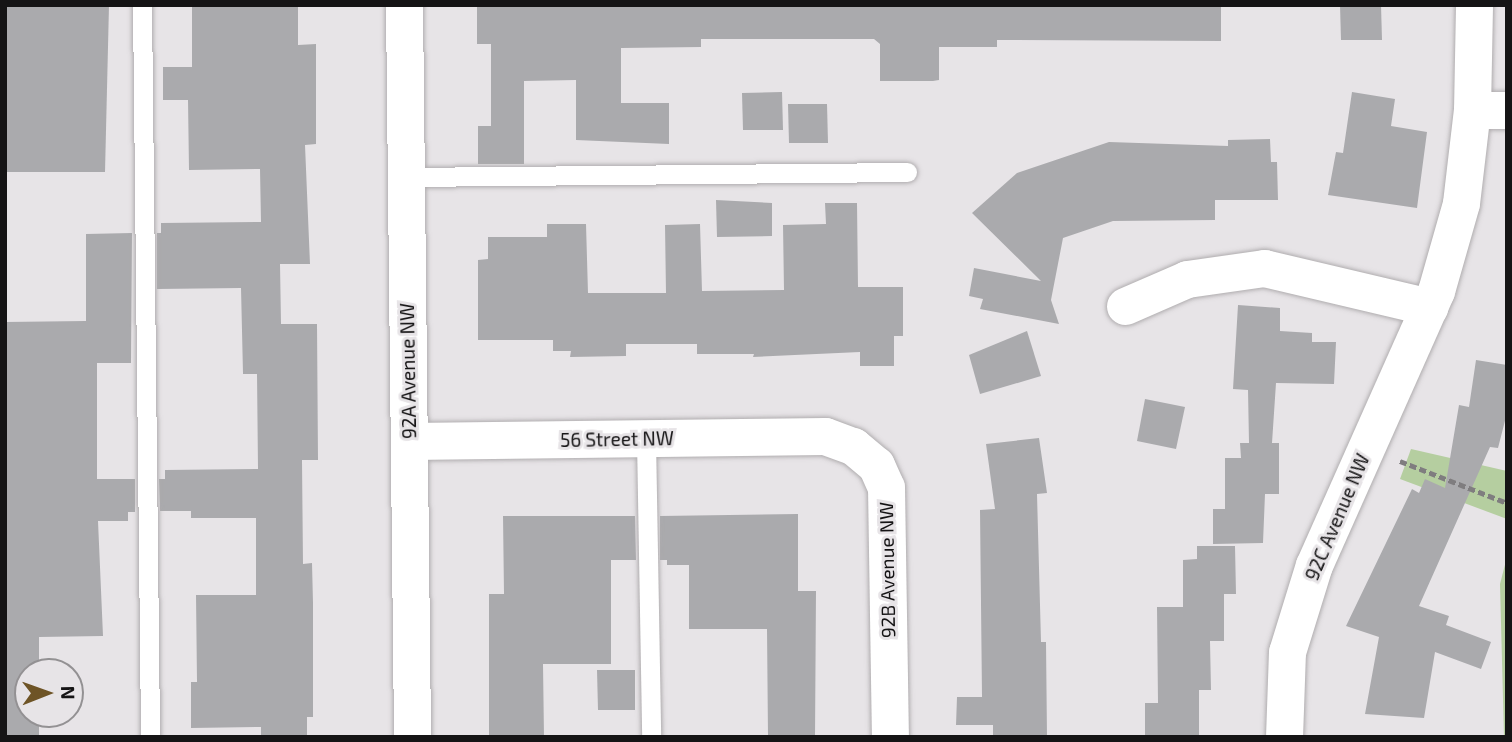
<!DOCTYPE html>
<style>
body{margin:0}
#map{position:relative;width:1512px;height:742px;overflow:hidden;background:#e7e4e7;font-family:"Exo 2",sans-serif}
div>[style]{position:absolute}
.green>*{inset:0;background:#b5cea0}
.building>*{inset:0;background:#aaaaad}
.path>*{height:4.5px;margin-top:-2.25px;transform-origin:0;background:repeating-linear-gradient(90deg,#7f7d7f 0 7px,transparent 0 10.5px)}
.roads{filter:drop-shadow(0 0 2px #b0adaf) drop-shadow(0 0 2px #b0adaf)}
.service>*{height:19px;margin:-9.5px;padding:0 9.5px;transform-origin:9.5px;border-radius:9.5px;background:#fff}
.minor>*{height:37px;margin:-18.5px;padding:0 18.5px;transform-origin:18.5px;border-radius:18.5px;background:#fff}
span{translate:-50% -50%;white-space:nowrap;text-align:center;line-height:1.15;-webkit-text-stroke:6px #e7e4e7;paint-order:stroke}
.street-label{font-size:19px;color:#151415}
.frame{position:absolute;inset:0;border:7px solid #151415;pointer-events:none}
.north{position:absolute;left:14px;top:658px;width:70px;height:70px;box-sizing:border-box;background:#e7e4e7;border:2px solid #939193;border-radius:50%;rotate:89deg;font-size:19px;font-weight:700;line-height:28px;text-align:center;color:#151415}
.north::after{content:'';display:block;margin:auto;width:24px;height:32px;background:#6e5426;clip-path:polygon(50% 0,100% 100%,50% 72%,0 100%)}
</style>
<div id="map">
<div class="green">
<div style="clip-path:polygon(1411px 449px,1507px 471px,1507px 519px,1400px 479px)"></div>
<div style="clip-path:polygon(1507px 557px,1507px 737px,1504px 737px,1500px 584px)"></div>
</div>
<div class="building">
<div style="clip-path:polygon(5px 5px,109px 5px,105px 172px,5px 172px)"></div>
<div style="clip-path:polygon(192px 5px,298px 5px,298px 45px,316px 44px,316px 144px,305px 145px,310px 264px,280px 264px,281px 324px,317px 324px,318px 460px,302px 460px,303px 564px,312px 563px,313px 603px,313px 717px,307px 717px,307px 737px,261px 737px,261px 727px,191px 728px,191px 682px,197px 682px,196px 595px,256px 595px,256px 518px,191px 518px,191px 511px,160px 511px,159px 479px,165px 479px,165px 470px,258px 469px,257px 374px,243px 374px,241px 288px,157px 289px,157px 233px,161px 233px,161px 223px,261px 222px,260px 169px,189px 170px,188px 100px,163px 100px,163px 67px,192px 67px)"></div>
<div style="clip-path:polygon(477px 5px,1221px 5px,1221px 41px,997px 40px,997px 47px,939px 47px,939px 80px,933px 81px,880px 81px,880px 44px,874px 39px,701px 39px,701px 47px,621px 48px,621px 103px,669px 103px,669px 144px,576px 140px,576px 80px,524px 81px,524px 164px,478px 164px,478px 126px,491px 126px,491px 44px,477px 44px)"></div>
<div style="clip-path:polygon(1340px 5px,1381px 5px,1382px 40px,1341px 40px)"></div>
<div style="clip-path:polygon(782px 92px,783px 130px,743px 130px,742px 93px)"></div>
<div style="clip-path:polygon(1352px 92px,1395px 99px,1391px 126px,1427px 132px,1417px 208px,1328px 195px,1336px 152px,1343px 153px)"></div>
<div style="clip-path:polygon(788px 104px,827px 104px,828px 143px,789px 143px)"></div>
<div style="clip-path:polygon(1270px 139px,1271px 162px,1277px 162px,1278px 200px,1215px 200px,1215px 220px,1113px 221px,1063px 238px,1051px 300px,1059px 324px,980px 309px,983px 299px,969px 296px,974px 268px,1041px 281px,972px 213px,1017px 173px,1109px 142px,1228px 146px,1228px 140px)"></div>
<div style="clip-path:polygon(716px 200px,772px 203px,772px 236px,717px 237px)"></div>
<div style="clip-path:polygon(825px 203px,857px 203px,858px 287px,903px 287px,903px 336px,894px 336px,894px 366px,860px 366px,860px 352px,753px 357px,754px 354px,697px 354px,697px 344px,626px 344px,626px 356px,570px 357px,571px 351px,553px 351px,553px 340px,478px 340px,478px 260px,488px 259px,488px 237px,547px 237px,547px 224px,586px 224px,588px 293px,666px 293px,665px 225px,700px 224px,702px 291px,784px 290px,783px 225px,826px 224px)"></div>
<div style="clip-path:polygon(132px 233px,131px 363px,97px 363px,97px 479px,135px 479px,135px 512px,128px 512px,128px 521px,98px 521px,103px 636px,39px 637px,39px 672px,28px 672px,28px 714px,39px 714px,39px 737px,5px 737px,5px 322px,86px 321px,86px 234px)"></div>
<div style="clip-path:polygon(1238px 305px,1280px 308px,1280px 331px,1312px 333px,1312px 342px,1336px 342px,1334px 384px,1276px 383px,1272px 443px,1279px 443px,1279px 494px,1265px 494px,1263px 543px,1213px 544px,1213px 509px,1225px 509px,1225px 458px,1241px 458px,1240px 443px,1249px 443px,1248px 390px,1233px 389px)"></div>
<div style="clip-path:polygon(1027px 331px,1041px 376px,980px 394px,969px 355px)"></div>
<div style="clip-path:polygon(1476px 360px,1507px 365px,1507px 413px,1498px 448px,1490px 447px,1419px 606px,1449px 616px,1446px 625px,1491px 642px,1481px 669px,1435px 652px,1424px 718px,1365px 714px,1379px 637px,1346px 626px,1412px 489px,1419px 493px,1425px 479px,1445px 488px,1459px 405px,1469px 407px)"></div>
<div style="clip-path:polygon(1145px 399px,1185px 407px,1176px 449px,1137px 441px)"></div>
<div style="clip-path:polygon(1039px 438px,1047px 493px,1037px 494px,1041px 642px,1046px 642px,1047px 737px,993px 737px,993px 725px,956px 725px,957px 697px,982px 697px,980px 510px,995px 509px,986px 444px)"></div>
<div style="clip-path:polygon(798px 514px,798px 591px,816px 591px,815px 737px,768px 737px,767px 629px,689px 629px,689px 565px,667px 565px,667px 560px,660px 560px,660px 516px)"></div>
<div style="clip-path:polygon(503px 516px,635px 516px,636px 560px,611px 560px,611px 664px,543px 664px,544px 737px,489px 737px,489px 594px,504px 594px)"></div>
<div style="clip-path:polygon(1197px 546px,1235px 546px,1236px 594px,1224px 594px,1224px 641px,1210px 641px,1211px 690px,1199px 690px,1199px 737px,1145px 737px,1145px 703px,1158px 703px,1157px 607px,1183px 607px,1183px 560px,1197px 559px)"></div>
<div style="clip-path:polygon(597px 670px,635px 670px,635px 710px,598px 710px)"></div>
</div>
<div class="path">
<div style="left:1400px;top:461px;width:115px;rotate:21.4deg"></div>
</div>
<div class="roads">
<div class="service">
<div style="left:142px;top:5px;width:732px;rotate:89.37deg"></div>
<div style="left:405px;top:177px;width:502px;rotate:-0.57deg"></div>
<div style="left:646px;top:439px;width:298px;rotate:89deg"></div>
</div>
<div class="minor">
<div style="left:404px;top:5px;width:732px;rotate:89.37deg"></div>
<div style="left:1472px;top:110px;width:35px"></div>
<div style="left:1125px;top:306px;width:68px;rotate:-23.5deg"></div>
<div style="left:1187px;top:279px;width:78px;rotate:-8.1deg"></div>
<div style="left:1264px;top:268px;width:170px;rotate:13.3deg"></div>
<div style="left:409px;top:441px;width:416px;rotate:-0.7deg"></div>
<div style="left:825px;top:436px;width:30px;rotate:20deg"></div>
<div style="left:853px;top:446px;width:30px;rotate:40deg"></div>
<div style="left:876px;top:465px;width:24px;rotate:66deg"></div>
<div style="left:886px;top:487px;width:250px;rotate:89.1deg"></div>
<div style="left:1284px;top:737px;width:85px;rotate:-88deg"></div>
<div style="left:1287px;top:652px;width:91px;rotate:-72.8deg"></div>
<div style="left:1314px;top:565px;width:300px;rotate:-66deg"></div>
<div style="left:1436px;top:291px;width:91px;rotate:-74.1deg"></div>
<div style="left:1461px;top:203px;width:94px;rotate:-83.3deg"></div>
<div style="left:1472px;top:110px;width:105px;rotate:-88.9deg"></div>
</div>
</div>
<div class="street-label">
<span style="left:408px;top:371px;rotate:-91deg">92A Avenue NW</span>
<span style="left:617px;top:439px;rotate:-1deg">56 Street NW</span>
<span style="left:1337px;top:517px;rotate:-67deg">92C Avenue NW</span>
<span style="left:887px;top:570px;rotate:-91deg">92B Avenue NW</span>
</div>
<div class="frame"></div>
<div class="north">N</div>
</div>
